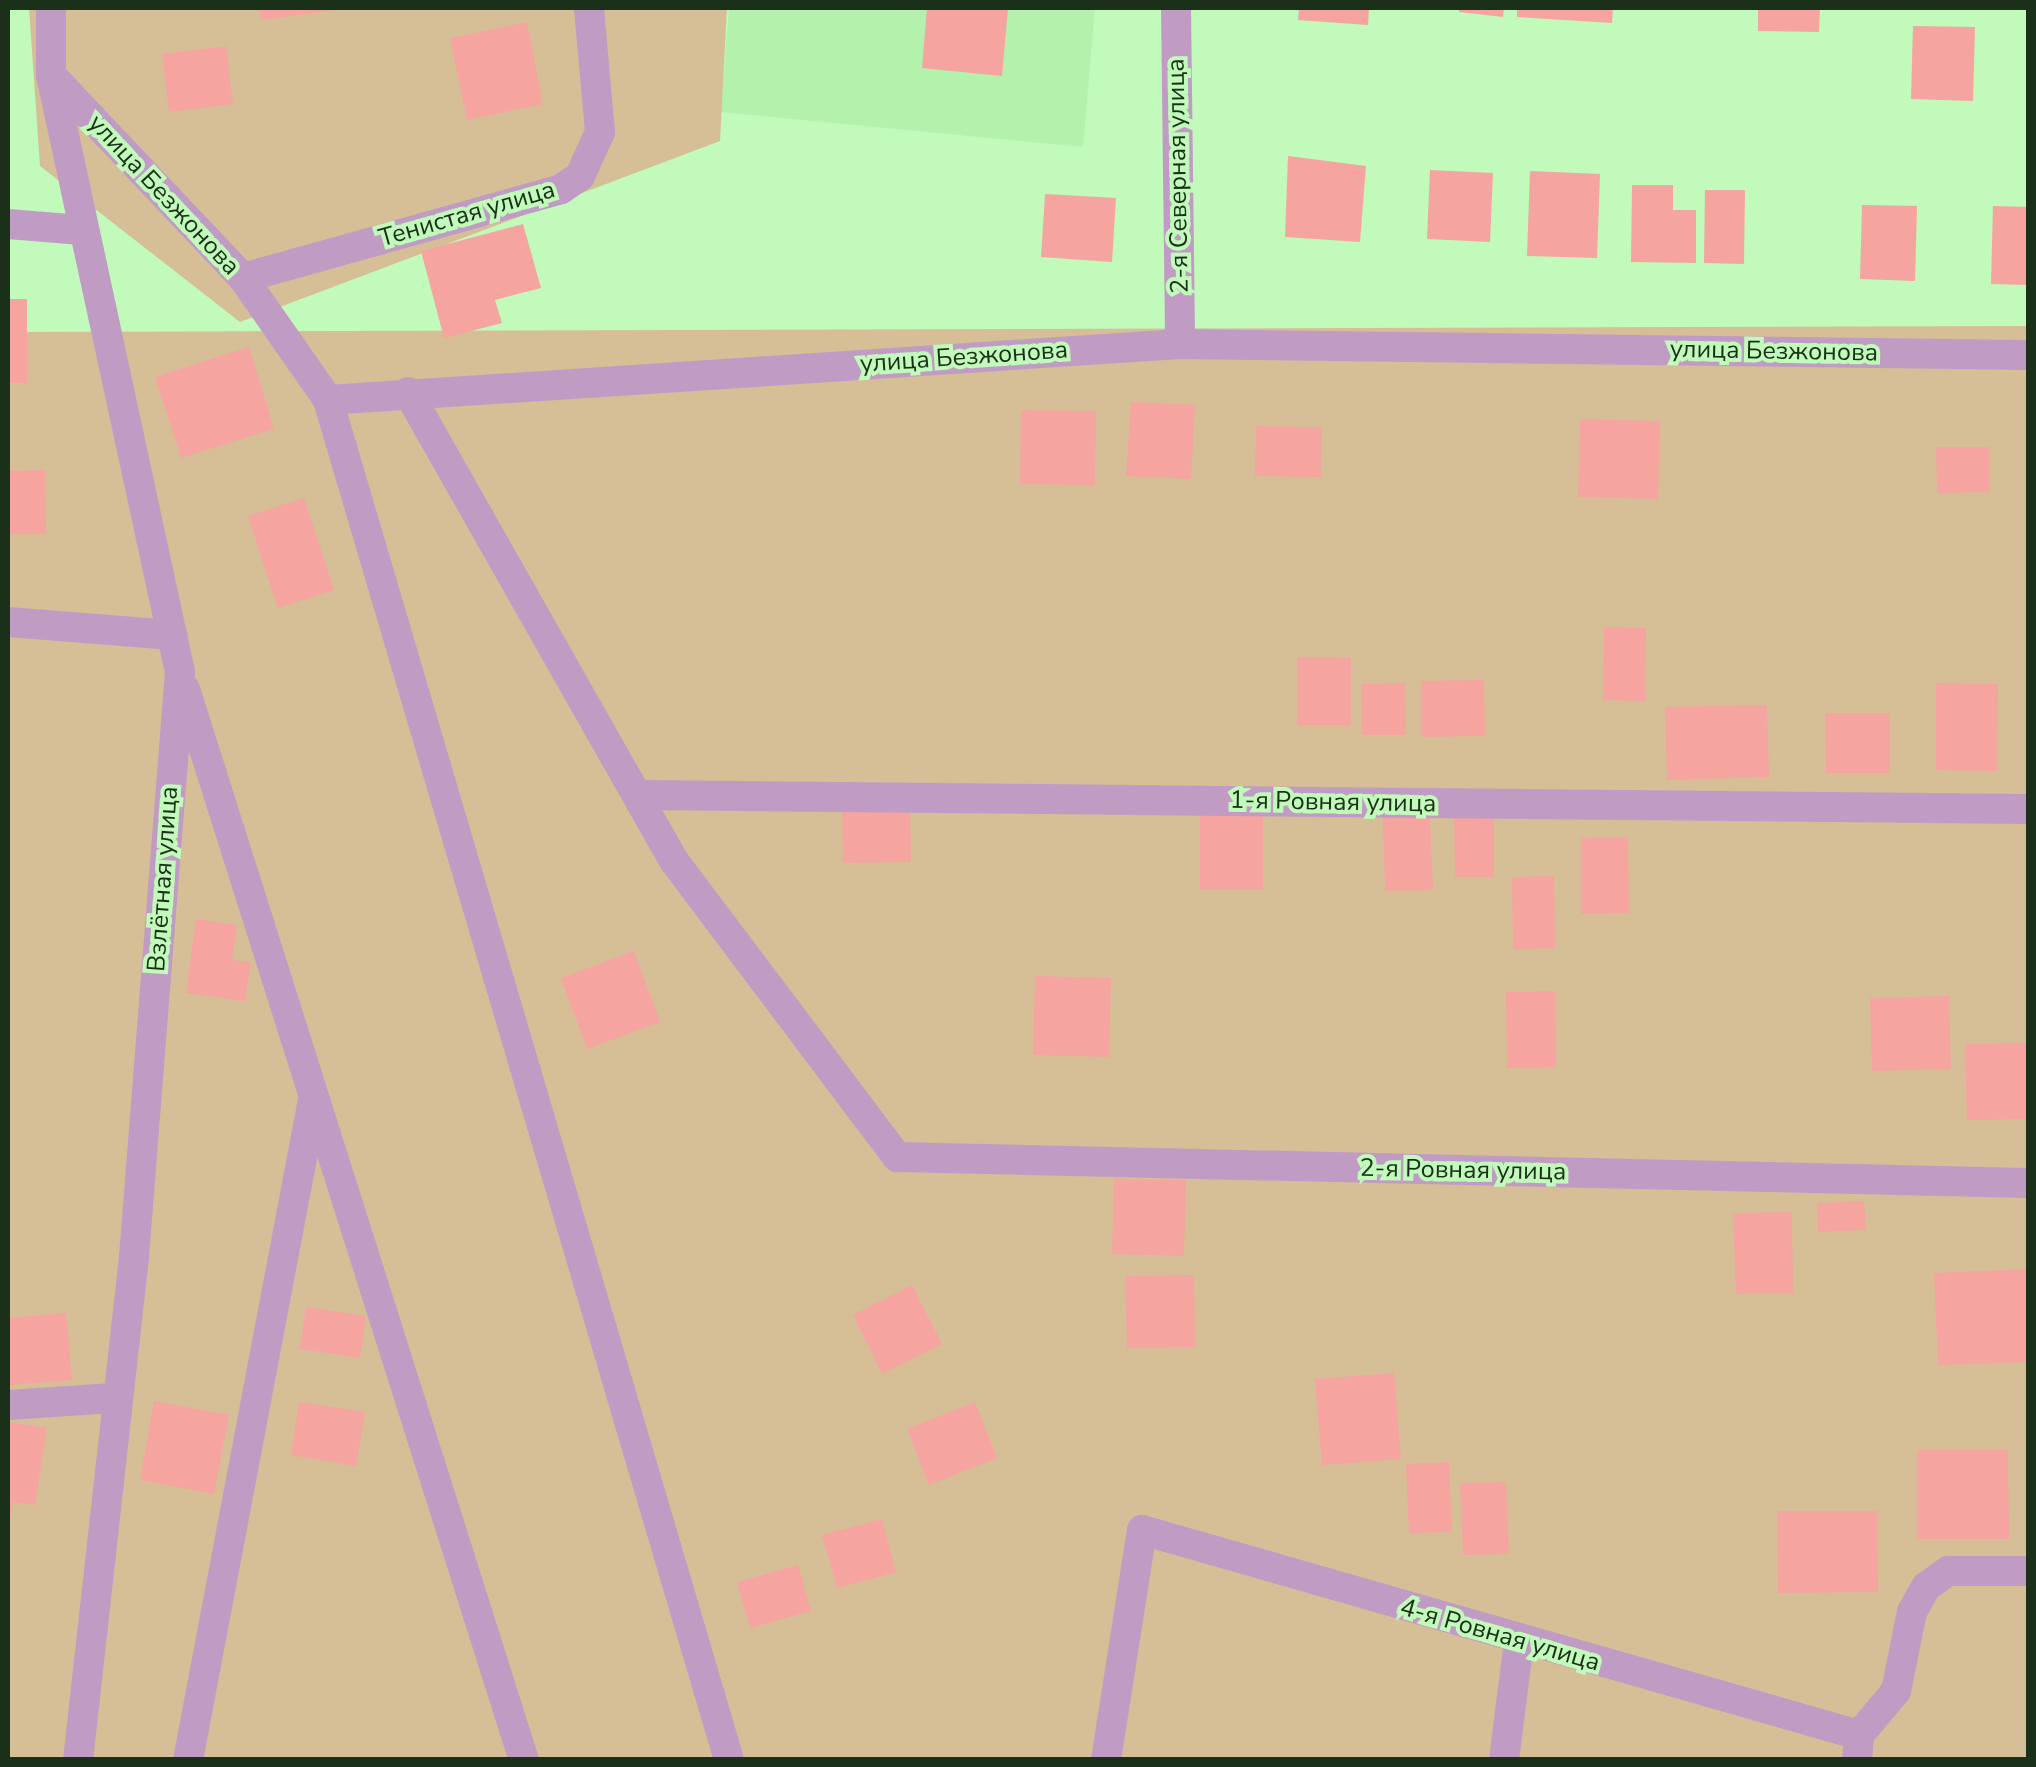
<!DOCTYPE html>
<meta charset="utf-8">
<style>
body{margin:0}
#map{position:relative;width:2036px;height:1767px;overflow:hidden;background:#c1fabb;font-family:"Nunito Sans",sans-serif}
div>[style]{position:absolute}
.built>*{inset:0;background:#b3f1ac}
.green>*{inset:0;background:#d6bf96}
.building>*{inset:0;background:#f5a4a0}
.minor>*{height:30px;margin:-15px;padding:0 15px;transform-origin:15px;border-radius:15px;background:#c09cc5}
span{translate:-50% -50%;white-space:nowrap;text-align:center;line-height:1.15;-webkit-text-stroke:8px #c1fabb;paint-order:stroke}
.street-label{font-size:25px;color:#1a3018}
.frame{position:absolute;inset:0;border:10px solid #1a3018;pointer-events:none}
</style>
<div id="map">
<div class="built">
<div style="clip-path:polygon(729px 8px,1095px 8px,1083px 147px,721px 112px)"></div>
</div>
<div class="green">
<div style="clip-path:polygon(29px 8px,727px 8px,720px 141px,240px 322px,40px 166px)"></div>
<div style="clip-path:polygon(2028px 326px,2028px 1759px,8px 1759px,8px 332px)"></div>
</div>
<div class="building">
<div style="clip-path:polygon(259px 8px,329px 8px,330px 11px,261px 20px)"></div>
<div style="clip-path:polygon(927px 8px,1008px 8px,1002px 76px,922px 68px)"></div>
<div style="clip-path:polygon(1299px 8px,1369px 8px,1368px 25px,1298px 20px)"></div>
<div style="clip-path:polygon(1459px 8px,1504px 8px,1503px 17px,1459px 12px)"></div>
<div style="clip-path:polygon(1517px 8px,1613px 8px,1612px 23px,1517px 17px)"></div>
<div style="clip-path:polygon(1758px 8px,1820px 8px,1819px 32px,1758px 31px)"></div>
<div style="clip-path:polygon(527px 22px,543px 104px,467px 120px,450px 38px)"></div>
<div style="clip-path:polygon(1913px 26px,1975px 27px,1973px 101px,1911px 99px)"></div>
<div style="clip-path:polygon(226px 46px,233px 104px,169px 112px,162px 54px)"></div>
<div style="clip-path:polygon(1288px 156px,1366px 166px,1360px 242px,1285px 237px)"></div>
<div style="clip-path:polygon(1430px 170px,1493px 173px,1490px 242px,1427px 239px)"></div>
<div style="clip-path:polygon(1530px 171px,1600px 174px,1597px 258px,1527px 256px)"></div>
<div style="clip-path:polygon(1632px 185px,1673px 185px,1673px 210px,1696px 210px,1696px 263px,1631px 262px)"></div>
<div style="clip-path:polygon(1705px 190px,1745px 190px,1744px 264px,1704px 263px)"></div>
<div style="clip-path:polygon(1045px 194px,1116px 198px,1112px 262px,1041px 257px)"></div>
<div style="clip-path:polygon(1862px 205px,1917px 206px,1915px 281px,1860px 279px)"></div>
<div style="clip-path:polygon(1993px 206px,2028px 207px,2028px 285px,1991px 284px)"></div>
<div style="clip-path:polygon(523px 224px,541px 288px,495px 300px,502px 323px,444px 338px,421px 251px)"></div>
<div style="clip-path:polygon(8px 299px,27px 299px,27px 383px,8px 383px)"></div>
<div style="clip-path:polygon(249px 347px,274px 429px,181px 458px,155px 377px)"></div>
<div style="clip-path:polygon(1131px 402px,1195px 405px,1191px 479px,1126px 476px)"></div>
<div style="clip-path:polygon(1021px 410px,1096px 411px,1095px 485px,1020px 484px)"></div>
<div style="clip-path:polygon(1580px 419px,1660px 421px,1658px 499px,1578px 497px)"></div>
<div style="clip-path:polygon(1256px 426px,1322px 427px,1321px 477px,1255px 476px)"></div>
<div style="clip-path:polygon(1936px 447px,1989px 447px,1989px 492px,1937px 493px)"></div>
<div style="clip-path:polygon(45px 470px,46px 534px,8px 534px,8px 471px)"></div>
<div style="clip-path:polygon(304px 498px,334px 590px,278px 608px,248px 516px)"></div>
<div style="clip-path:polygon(1604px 627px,1646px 628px,1645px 701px,1603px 700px)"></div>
<div style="clip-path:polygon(1297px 657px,1351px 658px,1351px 725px,1297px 725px)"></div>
<div style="clip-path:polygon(1484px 680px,1485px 736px,1421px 737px,1421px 681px)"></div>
<div style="clip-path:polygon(1405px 683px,1406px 735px,1362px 735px,1361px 684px)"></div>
<div style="clip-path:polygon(1936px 683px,1998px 684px,1997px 771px,1936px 770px)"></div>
<div style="clip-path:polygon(1767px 705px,1769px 777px,1667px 780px,1665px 707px)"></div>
<div style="clip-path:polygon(1825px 713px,1890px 713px,1890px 773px,1826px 773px)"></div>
<div style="clip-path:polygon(910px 803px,911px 862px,843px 863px,842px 804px)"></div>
<div style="clip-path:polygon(1454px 806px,1494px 806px,1494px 877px,1455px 877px)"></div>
<div style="clip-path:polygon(1200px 814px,1263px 814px,1263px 890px,1200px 890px)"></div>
<div style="clip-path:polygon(1430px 816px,1433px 890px,1385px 891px,1383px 817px)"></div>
<div style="clip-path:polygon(1628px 837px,1629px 913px,1581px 914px,1581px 838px)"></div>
<div style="clip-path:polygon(1554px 876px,1555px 948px,1513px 949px,1512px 877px)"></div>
<div style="clip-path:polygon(196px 919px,237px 925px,232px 960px,251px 962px,245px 1001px,186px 993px)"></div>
<div style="clip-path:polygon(634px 951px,660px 1022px,587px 1049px,561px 978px)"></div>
<div style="clip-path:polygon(1035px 976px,1111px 978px,1109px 1057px,1033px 1055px)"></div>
<div style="clip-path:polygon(1555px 991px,1556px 1067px,1507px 1068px,1506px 992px)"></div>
<div style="clip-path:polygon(1949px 996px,1951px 1069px,1872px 1071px,1870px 998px)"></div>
<div style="clip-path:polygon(2028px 1043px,2028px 1119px,1967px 1120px,1965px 1044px)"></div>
<div style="clip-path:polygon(1114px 1179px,1186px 1180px,1184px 1256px,1112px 1254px)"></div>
<div style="clip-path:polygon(1864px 1201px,1866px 1230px,1818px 1232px,1817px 1203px)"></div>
<div style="clip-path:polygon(1792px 1212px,1793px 1293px,1736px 1294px,1733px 1213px)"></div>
<div style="clip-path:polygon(2028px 1269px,2028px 1362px,1938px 1365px,1934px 1273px)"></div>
<div style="clip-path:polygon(1194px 1275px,1195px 1347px,1127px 1348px,1125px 1276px)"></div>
<div style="clip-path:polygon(912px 1285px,942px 1344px,882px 1374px,853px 1315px)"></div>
<div style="clip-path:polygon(306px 1307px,366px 1316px,360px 1358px,300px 1349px)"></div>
<div style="clip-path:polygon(66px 1313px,72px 1380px,8px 1385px,8px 1318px)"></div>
<div style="clip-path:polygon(1394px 1373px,1401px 1459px,1322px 1465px,1315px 1379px)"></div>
<div style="clip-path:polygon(154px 1401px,229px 1415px,214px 1494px,140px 1480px)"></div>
<div style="clip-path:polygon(299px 1402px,365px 1412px,356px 1466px,291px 1455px)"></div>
<div style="clip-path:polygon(975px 1402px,997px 1458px,929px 1485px,907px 1429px)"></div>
<div style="clip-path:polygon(8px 1422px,47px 1428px,35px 1505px,13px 1502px,10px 1520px)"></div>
<div style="clip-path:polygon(1917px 1450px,2008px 1450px,2009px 1539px,1917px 1539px)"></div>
<div style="clip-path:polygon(1449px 1462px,1452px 1532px,1409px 1533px,1406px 1464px)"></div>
<div style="clip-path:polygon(1506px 1482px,1509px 1554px,1463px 1555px,1460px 1483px)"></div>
<div style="clip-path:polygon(1777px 1511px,1877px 1511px,1878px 1592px,1778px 1593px)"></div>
<div style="clip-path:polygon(882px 1519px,896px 1572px,837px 1588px,822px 1535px)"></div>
<div style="clip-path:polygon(798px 1565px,811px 1611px,750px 1628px,737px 1582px)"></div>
</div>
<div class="minor">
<div style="left:51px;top:8px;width:67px;rotate:90deg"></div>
<div style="left:51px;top:75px;width:611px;rotate:77.81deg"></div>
<div style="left:180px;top:672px;width:587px;rotate:94.5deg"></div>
<div style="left:134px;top:1257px;width:506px;rotate:96.35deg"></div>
<div style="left:1176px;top:8px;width:336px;rotate:89.3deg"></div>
<div style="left:51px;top:75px;width:279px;rotate:46.6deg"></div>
<div style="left:243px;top:278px;width:149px;rotate:55.1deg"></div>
<div style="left:328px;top:400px;width:854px;rotate:-3.76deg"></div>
<div style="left:1180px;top:344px;width:848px;rotate:0.74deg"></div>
<div style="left:8px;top:224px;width:74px;rotate:4.6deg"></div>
<div style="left:243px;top:278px;width:330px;rotate:-15.6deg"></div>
<div style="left:561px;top:189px;width:23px;rotate:-34deg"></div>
<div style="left:580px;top:176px;width:48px;rotate:-65.6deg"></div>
<div style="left:600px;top:132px;width:124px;rotate:-95.1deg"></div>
<div style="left:408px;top:392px;width:539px;rotate:60.44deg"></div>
<div style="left:674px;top:861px;width:371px;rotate:53deg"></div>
<div style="left:897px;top:1157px;width:1131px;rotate:1.32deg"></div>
<div style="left:328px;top:400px;width:1418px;rotate:73.57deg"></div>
<div style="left:8px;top:622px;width:165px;rotate:4.5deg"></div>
<div style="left:185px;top:689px;width:1123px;rotate:72.44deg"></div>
<div style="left:638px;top:795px;width:1390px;rotate:0.58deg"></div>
<div style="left:8px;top:1405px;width:105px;rotate:-3.8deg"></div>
<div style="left:188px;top:1760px;width:672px;rotate:-79.28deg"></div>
<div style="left:1106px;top:1760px;width:233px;rotate:-81.1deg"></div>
<div style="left:1142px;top:1530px;width:746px;rotate:15.96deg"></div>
<div style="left:1504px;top:1760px;width:120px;rotate:-82.8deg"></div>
<div style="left:1857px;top:1760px;width:25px;rotate:-85deg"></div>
<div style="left:1859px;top:1735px;width:57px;rotate:-49.9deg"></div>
<div style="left:1896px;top:1691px;width:81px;rotate:-78.6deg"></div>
<div style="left:1912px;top:1612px;width:29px;rotate:-61deg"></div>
<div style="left:1926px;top:1587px;width:27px;rotate:-36deg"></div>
<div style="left:1948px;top:1571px;width:80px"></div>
</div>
<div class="street-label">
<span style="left:1178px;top:176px;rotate:-91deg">2-я Северная улица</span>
<span style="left:164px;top:195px;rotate:47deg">улица Безжонова</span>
<span style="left:467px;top:214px;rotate:-16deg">Тенистая улица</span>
<span style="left:1774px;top:351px;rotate:1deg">улица Безжонова</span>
<span style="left:964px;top:357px;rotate:-4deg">улица Безжонова</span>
<span style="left:1333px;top:802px;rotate:1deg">1-я Ровная улица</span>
<span style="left:163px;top:879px;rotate:-86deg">Взлётная улица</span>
<span style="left:1463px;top:1170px;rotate:1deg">2-я Ровная улица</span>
<span style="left:1500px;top:1635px;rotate:16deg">4-я Ровная улица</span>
</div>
<div class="frame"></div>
</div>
